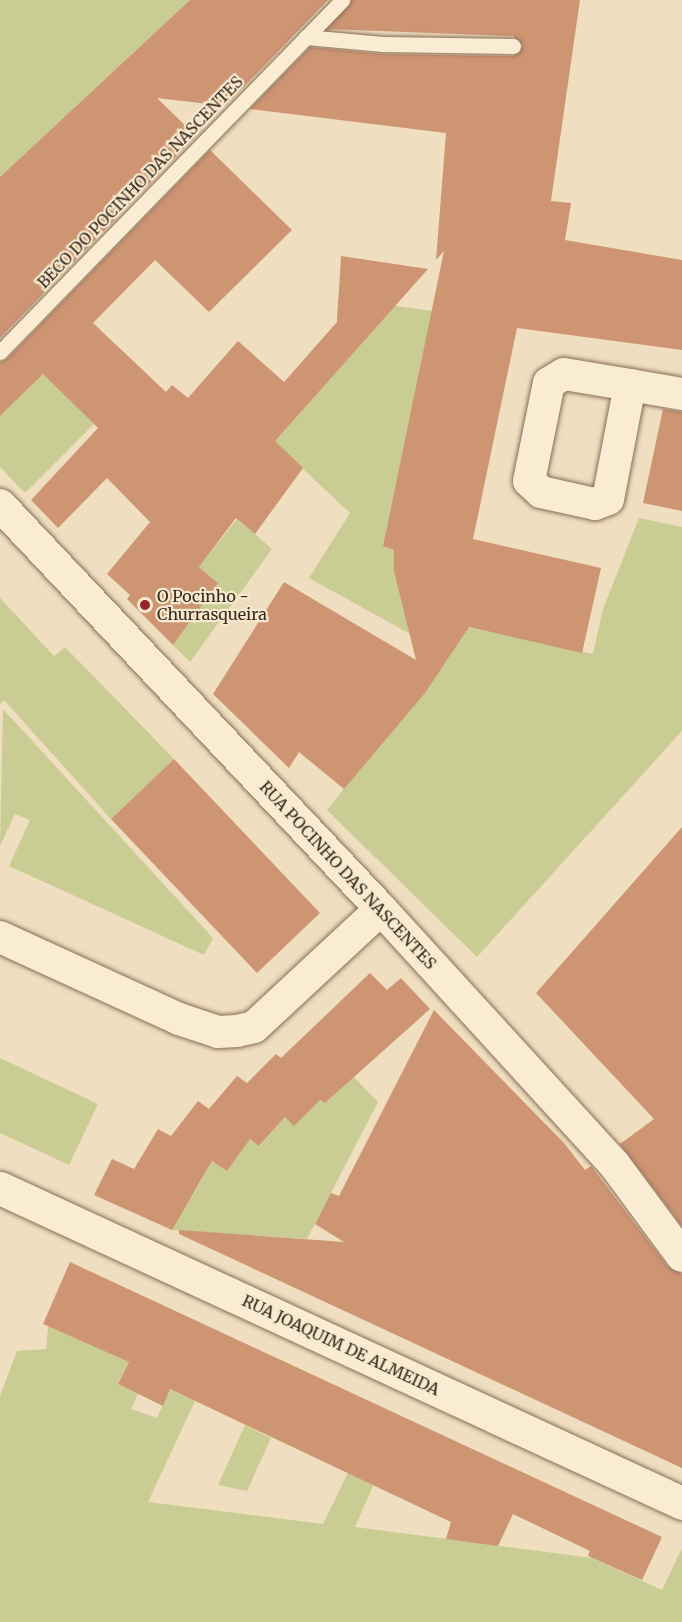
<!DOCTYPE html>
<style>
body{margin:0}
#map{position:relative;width:682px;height:1622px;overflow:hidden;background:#efdebf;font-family:Merriweather,serif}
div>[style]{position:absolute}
.green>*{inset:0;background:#c9cd93}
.building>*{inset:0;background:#ce9573}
.roads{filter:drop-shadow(0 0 2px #886e57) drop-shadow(0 0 2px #886e57)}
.service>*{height:15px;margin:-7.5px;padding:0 7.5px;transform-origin:7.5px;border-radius:7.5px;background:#faecd2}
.minor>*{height:32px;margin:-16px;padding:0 16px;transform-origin:16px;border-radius:16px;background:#faecd2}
.secondary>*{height:33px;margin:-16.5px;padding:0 16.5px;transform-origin:16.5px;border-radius:16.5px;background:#faecd2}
.dots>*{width:16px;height:16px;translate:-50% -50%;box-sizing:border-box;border:3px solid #f6e9ce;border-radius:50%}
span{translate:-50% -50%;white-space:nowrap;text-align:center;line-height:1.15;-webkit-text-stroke:4.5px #f6e9ce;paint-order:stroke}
.street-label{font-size:16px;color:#37271c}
.poi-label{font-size:16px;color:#37271c}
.left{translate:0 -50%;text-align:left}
</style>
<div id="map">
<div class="green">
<div style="clip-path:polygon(0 0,190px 0,0 177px)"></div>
<div style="clip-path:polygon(338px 298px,432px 311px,383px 546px,394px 550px,399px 591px,435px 620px,593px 654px,603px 609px,639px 518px,682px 527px,682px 731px,477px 957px,327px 810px,450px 656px,309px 578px,350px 513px,274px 442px,362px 342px,337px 322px)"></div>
<div style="clip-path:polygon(43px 373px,94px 424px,25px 493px,0 467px,0 416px)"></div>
<div style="clip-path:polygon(237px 519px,272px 549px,190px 662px,173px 645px,217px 582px,199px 567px)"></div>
<div style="clip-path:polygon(0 598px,54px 656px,65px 647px,174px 759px,111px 819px,4px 700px,0 704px)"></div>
<div style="clip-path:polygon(3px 709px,213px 938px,204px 955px,9px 866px,30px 820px,15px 814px,0 846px)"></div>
<div style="clip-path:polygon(0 1058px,98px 1104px,69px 1165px,0 1133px)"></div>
<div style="clip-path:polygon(354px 1077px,378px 1102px,307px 1239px,170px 1230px,187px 1194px,192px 1197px,212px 1161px,228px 1170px,248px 1138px,260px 1146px,285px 1117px,294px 1125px,320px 1100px,325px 1103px)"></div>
<div style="clip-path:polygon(48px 1326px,129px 1361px,118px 1384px,138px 1394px,131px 1409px,157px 1418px,170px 1389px,195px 1401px,148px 1502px,323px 1524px,363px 1442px,376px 1479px,355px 1527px,592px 1558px,662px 1590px,682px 1548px,682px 1622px,0 1622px,0 1396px,17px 1351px,46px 1349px)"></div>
<div style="clip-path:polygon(245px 1425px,271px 1438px,247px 1491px,218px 1485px)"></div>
</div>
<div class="building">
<div style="clip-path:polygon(190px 0,328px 0,225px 106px,157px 98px,196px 136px,0 338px,0 177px)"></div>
<div style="clip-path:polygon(351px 0,580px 0,551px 201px,571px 203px,565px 240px,682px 260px,682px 350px,517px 328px,473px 539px,601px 568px,582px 653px,469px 627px,425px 693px,344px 789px,299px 752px,289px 768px,213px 694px,284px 582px,416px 660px,394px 571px,394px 550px,383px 546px,444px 251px,436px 260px,446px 133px,250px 109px,310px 47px,383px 54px,513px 56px,523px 46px,513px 36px,327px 29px)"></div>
<div style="clip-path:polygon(210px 150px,292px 230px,209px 312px,155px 260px,93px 323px,166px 392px,172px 385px,188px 398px,238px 341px,284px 382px,337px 322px,341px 256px,428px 269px,275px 441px,303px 468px,255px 534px,236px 518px,199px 567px,218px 583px,173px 645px,127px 599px,130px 595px,107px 574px,150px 522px,107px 478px,58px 528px,31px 500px,98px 428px,43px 374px,0 416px,0 362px,7px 359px)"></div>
<div style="clip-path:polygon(663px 409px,682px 412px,682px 511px,643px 503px)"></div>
<div style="clip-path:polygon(174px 759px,320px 913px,257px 973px,111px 819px)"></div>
<div style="clip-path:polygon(682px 827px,682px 1226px,620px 1144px,654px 1119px,536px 993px)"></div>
<div style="clip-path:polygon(370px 973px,387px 990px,401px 978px,430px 1009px,325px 1103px,320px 1100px,294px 1126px,285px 1117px,259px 1146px,250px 1139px,227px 1171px,212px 1161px,172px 1230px,94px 1195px,112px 1159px,134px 1169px,158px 1129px,171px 1136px,198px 1101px,209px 1109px,237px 1076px,247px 1083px,276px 1054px,281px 1058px)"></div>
<div style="clip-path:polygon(434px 1010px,564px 1143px,585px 1170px,591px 1166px,668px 1267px,682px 1274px,682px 1468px,179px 1234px,179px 1230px,344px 1242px,315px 1224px,331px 1193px,339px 1196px)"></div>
<div style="clip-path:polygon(70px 1262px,662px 1537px,642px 1580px,588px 1556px,590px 1551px,513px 1514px,498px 1546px,446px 1539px,451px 1522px,170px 1389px,163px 1406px,118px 1384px,129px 1362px,43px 1324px)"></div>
</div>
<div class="roads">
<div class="service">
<div style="left:306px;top:37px;width:77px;rotate:5.2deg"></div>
<div style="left:383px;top:44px;width:130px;rotate:0.9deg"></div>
<div style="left:0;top:352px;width:491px;rotate:-45.8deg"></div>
</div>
<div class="minor">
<div style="left:630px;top:385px;width:116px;rotate:100.9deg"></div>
<div style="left:608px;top:499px;width:14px;rotate:159deg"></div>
<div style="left:595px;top:504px;width:55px;rotate:-167.5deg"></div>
<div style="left:541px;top:492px;width:16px;rotate:-137deg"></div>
<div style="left:529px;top:481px;width:100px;rotate:-78.5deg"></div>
<div style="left:549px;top:383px;width:17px;rotate:-31deg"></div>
<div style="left:564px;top:374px;width:67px;rotate:9.5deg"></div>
<div style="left:630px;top:385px;width:53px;rotate:9.8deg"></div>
<div style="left:0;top:505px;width:555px;rotate:46.68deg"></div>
<div style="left:381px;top:909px;width:345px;rotate:47.6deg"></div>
<div style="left:614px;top:1164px;width:114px;rotate:53.5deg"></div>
<div style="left:0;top:937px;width:197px;rotate:24.6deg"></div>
<div style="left:179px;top:1019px;width:41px;rotate:18.4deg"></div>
<div style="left:218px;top:1032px;width:19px;rotate:-3deg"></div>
<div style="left:237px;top:1031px;width:17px;rotate:-13deg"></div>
<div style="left:254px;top:1027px;width:173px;rotate:-42.9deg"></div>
</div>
<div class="secondary">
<div style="left:0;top:1188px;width:751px;rotate:24.79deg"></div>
</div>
</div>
<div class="dots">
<div style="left:145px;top:605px;background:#98252c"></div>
</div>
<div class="street-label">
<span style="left:140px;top:182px;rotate:-46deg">BECO DO POCINHO DAS NASCENTES</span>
<span style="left:348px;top:875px;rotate:47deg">RUA POCINHO DAS NASCENTES</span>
<span style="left:341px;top:1345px;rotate:25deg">RUA JOAQUIM DE ALMEIDA</span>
</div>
<div class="poi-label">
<span class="left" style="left:157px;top:605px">O Pocinho -<br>Churrasqueira</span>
</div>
</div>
